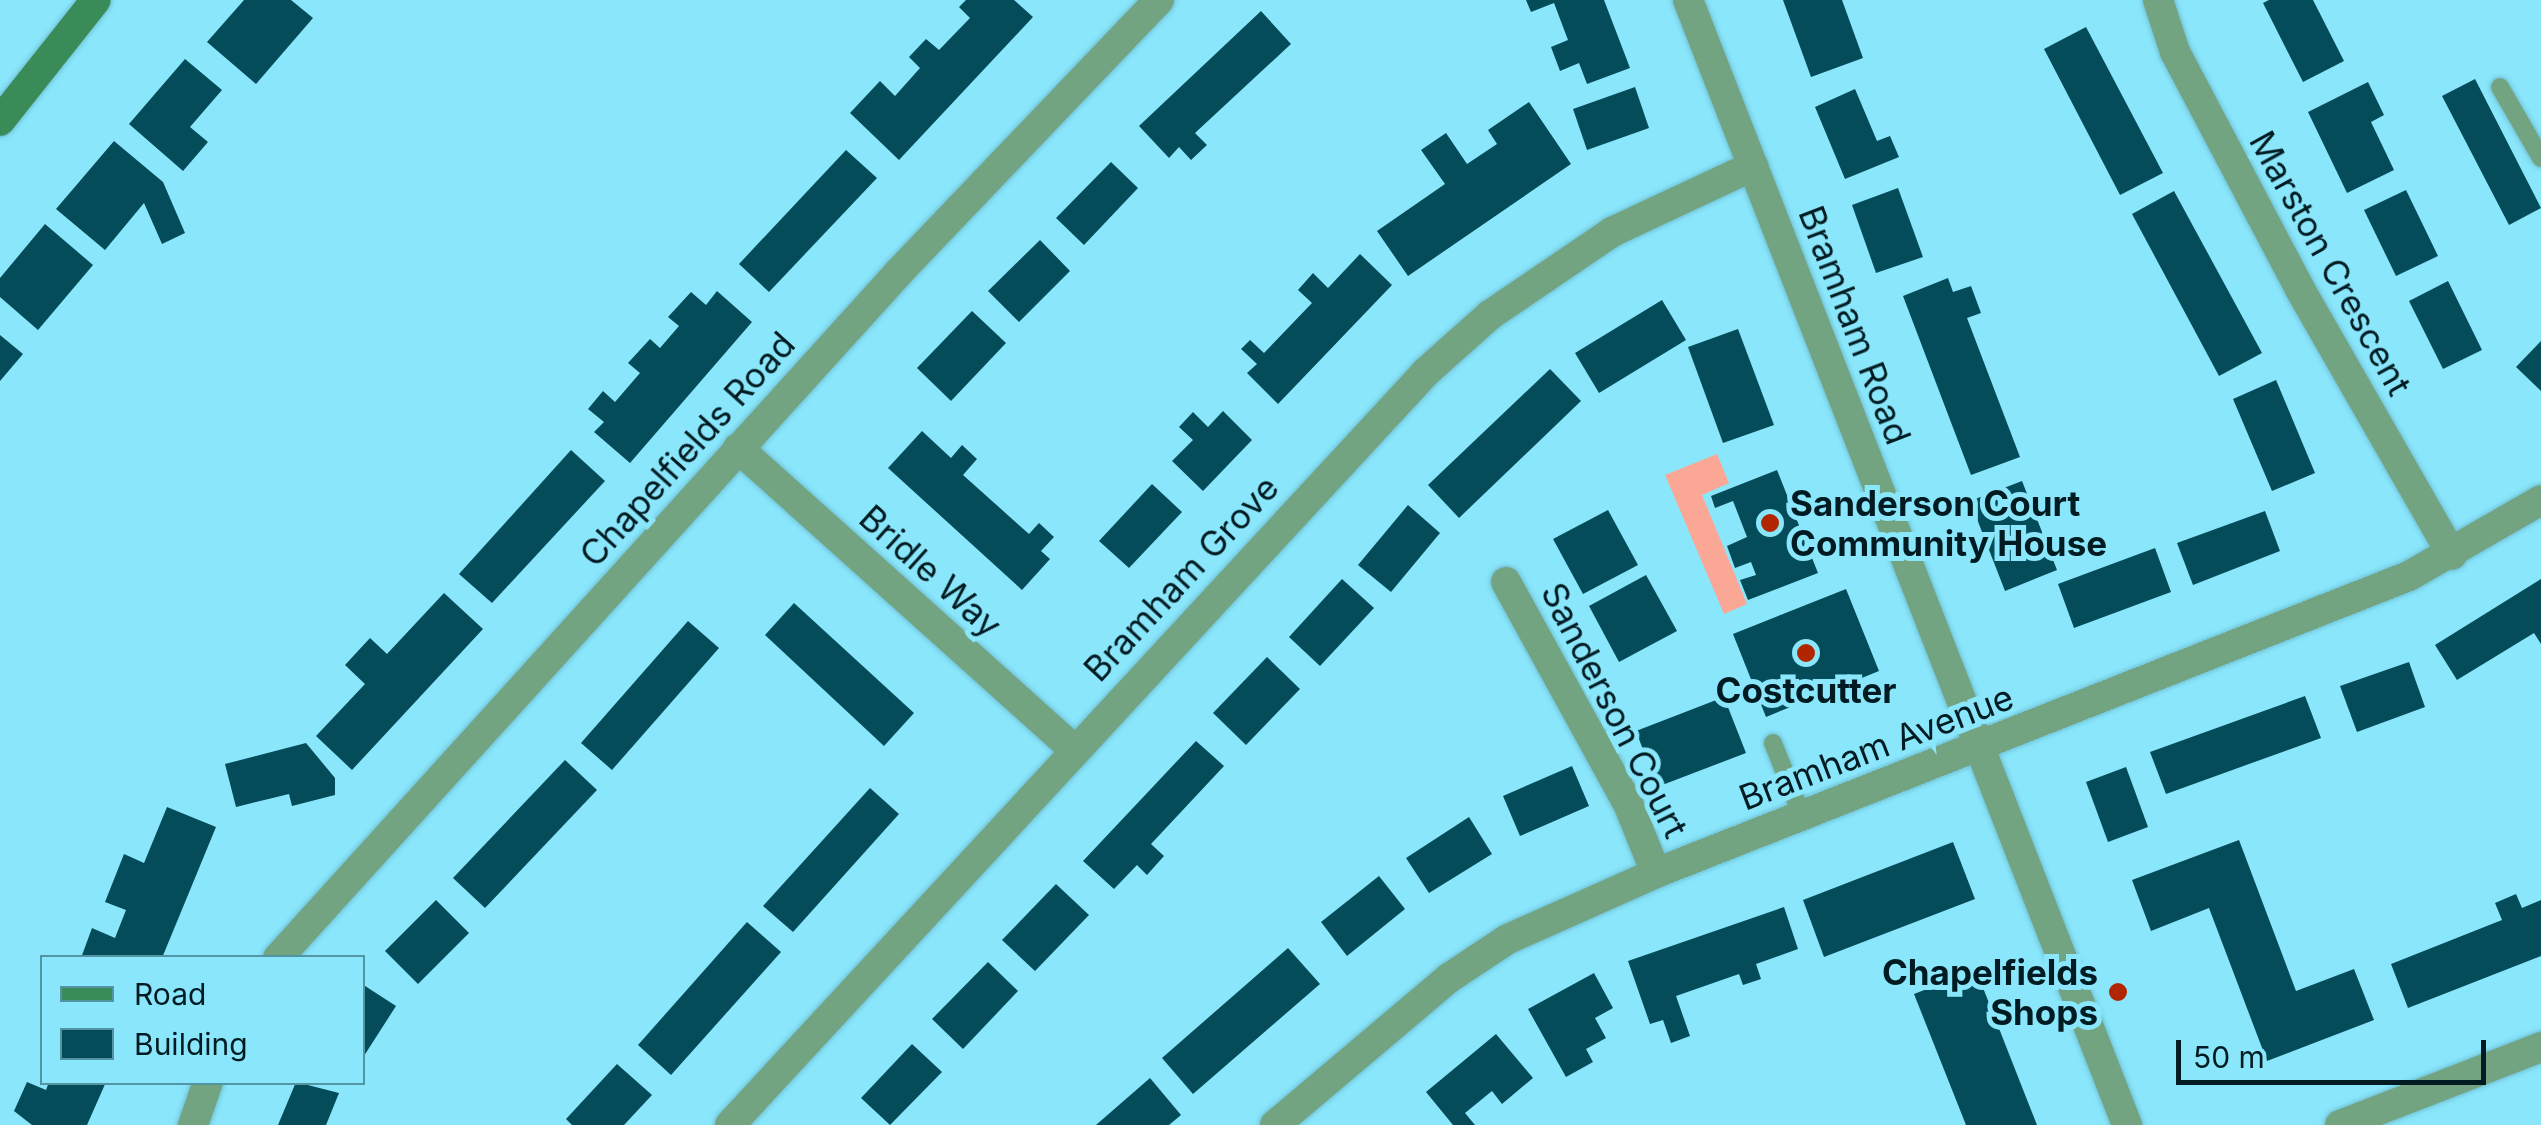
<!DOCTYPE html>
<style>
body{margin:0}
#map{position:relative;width:2541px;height:1125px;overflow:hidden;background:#8ae6fb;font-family:Inter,sans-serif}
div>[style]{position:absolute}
.green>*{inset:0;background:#faa895}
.building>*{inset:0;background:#044c59}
.roads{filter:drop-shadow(0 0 2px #71c1d4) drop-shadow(0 0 2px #71c1d4)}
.service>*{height:18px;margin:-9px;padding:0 9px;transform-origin:9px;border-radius:9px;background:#73a481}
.minor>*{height:30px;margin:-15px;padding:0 15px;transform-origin:15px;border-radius:15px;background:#73a481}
.secondary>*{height:30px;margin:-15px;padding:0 15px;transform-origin:15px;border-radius:15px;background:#398b58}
.dots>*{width:28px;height:28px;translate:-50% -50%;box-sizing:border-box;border:5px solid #8ae6fb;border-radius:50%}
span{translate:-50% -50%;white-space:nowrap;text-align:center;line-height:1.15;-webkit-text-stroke:10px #8ae6fb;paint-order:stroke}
.street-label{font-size:35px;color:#001b21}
.poi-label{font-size:35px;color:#001b21;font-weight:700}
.left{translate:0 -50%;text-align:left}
.right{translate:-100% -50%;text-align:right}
.legend{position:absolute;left:40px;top:955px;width:325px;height:130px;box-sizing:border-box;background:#8ae6fb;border:2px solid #5395a4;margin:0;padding:12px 18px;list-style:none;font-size:30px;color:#001b21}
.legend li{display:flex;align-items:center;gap:20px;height:50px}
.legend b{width:50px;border:2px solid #5395a4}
.scale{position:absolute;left:2176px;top:1040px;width:310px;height:45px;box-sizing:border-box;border:5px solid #001b21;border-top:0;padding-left:12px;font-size:30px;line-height:35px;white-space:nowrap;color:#001b21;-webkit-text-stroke:8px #8ae6fb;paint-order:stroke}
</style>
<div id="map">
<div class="green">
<div style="clip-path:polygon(1717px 454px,1729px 483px,1702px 495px,1747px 604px,1724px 614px,1665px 475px)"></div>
</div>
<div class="building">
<div style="clip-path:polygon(244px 0,291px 0,313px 18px,256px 84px,207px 42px)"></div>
<div style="clip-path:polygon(966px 0,1014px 0,1033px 17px,899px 160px,850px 113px,880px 81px,895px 96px,920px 68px,909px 57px,926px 39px,939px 50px,970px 18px,959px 7px)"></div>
<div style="clip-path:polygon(1526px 0,1604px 0,1630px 68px,1587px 84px,1579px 63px,1560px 71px,1551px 47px,1568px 40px,1554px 3px,1531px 12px)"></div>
<div style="clip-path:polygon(1783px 0,1842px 0,1863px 58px,1811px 77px)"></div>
<div style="clip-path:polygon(2269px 0,2313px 0,2344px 61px,2303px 82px,2263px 3px)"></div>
<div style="clip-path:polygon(1261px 11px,1291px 44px,1195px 133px,1207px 145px,1191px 160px,1179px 147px,1169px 158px,1139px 126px)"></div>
<div style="clip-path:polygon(2086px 27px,2163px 173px,2120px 195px,2044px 49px)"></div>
<div style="clip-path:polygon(185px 59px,222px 90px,190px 127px,208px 142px,183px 171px,129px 124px)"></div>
<div style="clip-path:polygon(2475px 79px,2541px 208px,2509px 225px,2442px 96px)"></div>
<div style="clip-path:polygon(2368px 82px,2384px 115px,2371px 122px,2394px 170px,2347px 193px,2308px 112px)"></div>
<div style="clip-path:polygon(1635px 87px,1649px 128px,1587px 150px,1573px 109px)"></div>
<div style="clip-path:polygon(1855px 89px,1877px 141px,1890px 136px,1899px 157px,1845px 179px,1815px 107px)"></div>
<div style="clip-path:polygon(1529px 102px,1571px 164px,1408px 276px,1377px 231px,1445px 184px,1421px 150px,1446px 133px,1467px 164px,1497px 144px,1488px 130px)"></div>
<div style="clip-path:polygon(114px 141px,163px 182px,185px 233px,162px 244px,144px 203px,105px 250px,56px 209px)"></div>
<div style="clip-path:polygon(846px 150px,877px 178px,769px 292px,739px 264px)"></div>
<div style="clip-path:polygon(1111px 162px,1138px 188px,1084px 245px,1056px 218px)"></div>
<div style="clip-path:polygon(1898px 188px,1923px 257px,1876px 273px,1852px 205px)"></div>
<div style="clip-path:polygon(2406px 190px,2438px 256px,2396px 276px,2364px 210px)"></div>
<div style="clip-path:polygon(2174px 191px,2262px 353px,2219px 376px,2132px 214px)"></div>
<div style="clip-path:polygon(45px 224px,93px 265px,38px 330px,0 297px,0 278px)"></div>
<div style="clip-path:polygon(1040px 240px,1070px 271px,1019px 322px,988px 291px)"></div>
<div style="clip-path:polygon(1360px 254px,1392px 285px,1278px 404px,1247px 373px,1257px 364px,1241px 349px,1250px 340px,1264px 353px,1312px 303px,1298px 290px,1313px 273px,1328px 288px)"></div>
<div style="clip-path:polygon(1948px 278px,1953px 292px,1971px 286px,1981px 313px,1967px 318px,2020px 457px,1971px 475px,1903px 296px)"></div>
<div style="clip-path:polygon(2448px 281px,2482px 350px,2443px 369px,2409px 301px)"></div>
<div style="clip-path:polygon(717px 291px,752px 322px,630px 463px,594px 432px,604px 422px,588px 409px,603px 391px,615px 402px,640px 373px,628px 363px,650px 339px,660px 348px,679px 326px,668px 317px,691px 292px,706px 305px)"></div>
<div style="clip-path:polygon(1662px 300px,1686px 340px,1599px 393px,1575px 353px)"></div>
<div style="clip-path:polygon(972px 311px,1006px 343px,951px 401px,917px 368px)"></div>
<div style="clip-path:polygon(1738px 329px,1774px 425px,1723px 443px,1688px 347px)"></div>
<div style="clip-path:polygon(0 335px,23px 354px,0 381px)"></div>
<div style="clip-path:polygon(2541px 341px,2541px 391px,2516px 367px)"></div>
<div style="clip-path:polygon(1550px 369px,1581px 401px,1459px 518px,1428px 485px)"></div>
<div style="clip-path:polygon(2276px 380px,2315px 473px,2272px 491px,2233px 399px)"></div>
<div style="clip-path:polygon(1223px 411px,1252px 440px,1203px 491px,1172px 461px,1193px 440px,1179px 427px,1193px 412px,1208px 427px)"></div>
<div style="clip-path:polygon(922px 431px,951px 458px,962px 445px,977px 459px,963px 475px,1029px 534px,1039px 523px,1054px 537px,1041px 551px,1050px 559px,1022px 590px,888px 468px)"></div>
<div style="clip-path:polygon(571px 450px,605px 481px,492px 603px,459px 574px)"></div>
<div style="clip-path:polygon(1777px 470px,1818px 573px,1748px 600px,1740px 580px,1756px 575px,1751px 562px,1735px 568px,1727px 546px,1747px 537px,1733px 501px,1715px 508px,1711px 496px)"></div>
<div style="clip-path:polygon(2022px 481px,2057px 570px,2005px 591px,1970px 501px)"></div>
<div style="clip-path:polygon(1152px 484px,1182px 512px,1129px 568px,1099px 541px)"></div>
<div style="clip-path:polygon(1408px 505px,1440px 533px,1391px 592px,1358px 565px)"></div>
<div style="clip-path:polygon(1608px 510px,1638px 565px,1583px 594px,1553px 539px)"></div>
<div style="clip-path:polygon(2265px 511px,2280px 551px,2193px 585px,2177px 543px)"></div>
<div style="clip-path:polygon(2155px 548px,2171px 592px,2074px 628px,2058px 584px)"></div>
<div style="clip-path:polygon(1646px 575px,1677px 631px,1619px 662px,1589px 606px)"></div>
<div style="clip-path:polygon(1342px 579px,1374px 608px,1320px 666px,1289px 637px)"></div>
<div style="clip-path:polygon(2541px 579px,2541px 644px,2534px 633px,2457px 680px,2435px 645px)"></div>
<div style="clip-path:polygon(1846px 589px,1879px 671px,1766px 717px,1733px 634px)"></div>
<div style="clip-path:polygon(444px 593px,483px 629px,352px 770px,316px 736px,365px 684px,345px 665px,370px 638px,387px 654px)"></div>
<div style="clip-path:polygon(794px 603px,914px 713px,884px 746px,765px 635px)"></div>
<div style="clip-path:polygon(688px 621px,719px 648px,612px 770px,581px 743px)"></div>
<div style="clip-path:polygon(1267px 657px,1300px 689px,1246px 745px,1213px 713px)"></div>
<div style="clip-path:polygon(2409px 662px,2425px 707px,2357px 732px,2340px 686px)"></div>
<div style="clip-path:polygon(2305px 696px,2321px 738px,2166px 794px,2150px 752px)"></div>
<div style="clip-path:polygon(1724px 697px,1746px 753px,1657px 787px,1636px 731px)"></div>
<div style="clip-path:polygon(1196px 741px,1224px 766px,1151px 844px,1164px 856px,1147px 875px,1137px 865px,1114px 889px,1083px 861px)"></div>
<div style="clip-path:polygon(306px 743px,335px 778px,335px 795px,292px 806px,289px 794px,236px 807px,225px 764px)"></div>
<div style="clip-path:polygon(565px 760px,597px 790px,485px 908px,453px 878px)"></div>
<div style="clip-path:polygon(1572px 766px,1589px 806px,1520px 836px,1503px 796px)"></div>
<div style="clip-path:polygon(2126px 767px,2148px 827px,2108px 842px,2086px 782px)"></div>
<div style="clip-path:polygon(870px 788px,899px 814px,793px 932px,763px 906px)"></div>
<div style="clip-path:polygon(167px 807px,216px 827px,162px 958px,81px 958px,92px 928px,115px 938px,126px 910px,105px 902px,124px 854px,144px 863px)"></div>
<div style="clip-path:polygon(1469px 817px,1492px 854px,1429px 893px,1406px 858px)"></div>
<div style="clip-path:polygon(2239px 840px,2296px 991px,2354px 969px,2374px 1020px,2267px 1061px,2209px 908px,2151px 931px,2132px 880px)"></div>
<div style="clip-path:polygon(1953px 842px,1975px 899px,1824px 957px,1803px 900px)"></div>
<div style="clip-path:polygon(1379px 876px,1405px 909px,1347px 956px,1321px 922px)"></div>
<div style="clip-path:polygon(1056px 884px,1089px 915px,1035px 971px,1002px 940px)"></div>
<div style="clip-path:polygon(2516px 894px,2522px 908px,2541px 900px,2541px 956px,2408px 1008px,2391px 964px,2502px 920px,2495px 903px)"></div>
<div style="clip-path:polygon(436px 900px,469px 933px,418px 984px,385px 951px)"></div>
<div style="clip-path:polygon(1784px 907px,1798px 949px,1756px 964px,1761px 979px,1743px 985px,1739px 974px,1676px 996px,1690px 1036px,1671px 1043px,1663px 1020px,1650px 1024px,1628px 961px)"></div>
<div style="clip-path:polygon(747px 922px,781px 952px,671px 1075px,638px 1045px)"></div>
<div style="clip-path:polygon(1288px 948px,1320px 984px,1193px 1094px,1162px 1058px)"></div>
<div style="clip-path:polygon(988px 962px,1018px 991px,963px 1049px,932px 1019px)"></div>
<div style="clip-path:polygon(1976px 970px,2037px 1125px,1966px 1125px,1914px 994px)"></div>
<div style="clip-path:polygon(1594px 973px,1613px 1008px,1595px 1018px,1606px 1038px,1586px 1049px,1593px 1062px,1566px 1077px,1528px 1009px)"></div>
<div style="clip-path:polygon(362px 984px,396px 1006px,362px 1059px)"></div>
<div style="clip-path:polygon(1496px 1034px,1533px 1078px,1502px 1104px,1492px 1091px,1465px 1113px,1475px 1125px,1453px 1125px,1426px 1092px)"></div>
<div style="clip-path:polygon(912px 1044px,942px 1072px,890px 1125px,861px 1098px)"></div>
<div style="clip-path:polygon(617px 1064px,652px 1095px,624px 1125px,572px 1125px,566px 1119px)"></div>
<div style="clip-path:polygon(1150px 1078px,1181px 1115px,1169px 1125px,1096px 1125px)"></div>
<div style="clip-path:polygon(27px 1082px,46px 1090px,49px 1082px,106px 1082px,87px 1125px,32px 1125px,14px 1111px)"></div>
<div style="clip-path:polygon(296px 1082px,339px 1093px,326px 1125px,278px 1125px)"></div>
</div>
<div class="roads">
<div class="service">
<div style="left:2500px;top:87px;width:82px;rotate:60deg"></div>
<div style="left:1773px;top:743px;width:79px;rotate:68.3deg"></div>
</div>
<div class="minor">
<div style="left:1688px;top:0;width:1208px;rotate:68.68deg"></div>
<div style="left:2158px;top:0;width:55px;rotate:71.9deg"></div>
<div style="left:2175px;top:52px;width:270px;rotate:62.2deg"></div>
<div style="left:2301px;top:291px;width:304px;rotate:60.2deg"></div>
<div style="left:738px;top:448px;width:451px;rotate:41.9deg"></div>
<div style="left:1506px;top:582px;width:256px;rotate:61.2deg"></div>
<div style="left:1629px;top:806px;width:72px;rotate:68.1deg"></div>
<div style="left:278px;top:958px;width:927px;rotate:-47.84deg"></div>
<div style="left:900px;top:271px;width:375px;rotate:-46.3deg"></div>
<div style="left:193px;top:1125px;width:46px;rotate:-70.8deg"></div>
<div style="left:730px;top:1125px;width:1025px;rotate:-47.25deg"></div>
<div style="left:1426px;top:372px;width:86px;rotate:-41.7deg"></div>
<div style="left:1490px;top:315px;width:148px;rotate:-34.2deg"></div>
<div style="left:1612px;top:232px;width:156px;rotate:-25.1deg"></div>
<div style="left:1275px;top:1125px;width:228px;rotate:-40.2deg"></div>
<div style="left:1449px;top:978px;width:71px;rotate:-33.5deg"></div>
<div style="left:1508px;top:939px;width:162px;rotate:-24deg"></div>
<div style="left:1656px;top:873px;width:809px;rotate:-21.53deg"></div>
<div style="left:2409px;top:576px;width:152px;rotate:-29.9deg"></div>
<div style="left:2340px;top:1125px;width:216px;rotate:-21.2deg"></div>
</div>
<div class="secondary">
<div style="left:0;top:121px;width:154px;rotate:-51.6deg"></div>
</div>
</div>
<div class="dots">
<div style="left:1770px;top:523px;background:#b12501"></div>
<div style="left:1806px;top:653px;background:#b12501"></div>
<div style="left:2118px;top:992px;background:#b12501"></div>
</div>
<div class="street-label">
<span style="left:2331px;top:263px;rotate:61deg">Marston Crescent</span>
<span style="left:1855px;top:325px;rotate:69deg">Bramham Road</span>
<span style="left:687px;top:449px;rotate:-48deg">Chapelfields Road</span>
<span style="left:931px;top:571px;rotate:42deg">Bridle Way</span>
<span style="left:1181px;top:578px;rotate:-47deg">Bramham Grove</span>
<span style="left:1615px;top:710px;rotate:63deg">Sanderson Court</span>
<span style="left:1876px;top:747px;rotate:-21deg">Bramham Avenue</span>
</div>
<div class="poi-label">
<span class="left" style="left:1790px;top:523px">Sanderson Court<br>Community House</span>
<span style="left:1806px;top:690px">Costcutter</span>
<span class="right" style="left:2098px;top:992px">Chapelfields<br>Shops</span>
</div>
<ul class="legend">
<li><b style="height:12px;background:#398b58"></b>Road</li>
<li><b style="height:28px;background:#044c59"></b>Building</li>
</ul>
<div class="scale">50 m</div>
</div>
